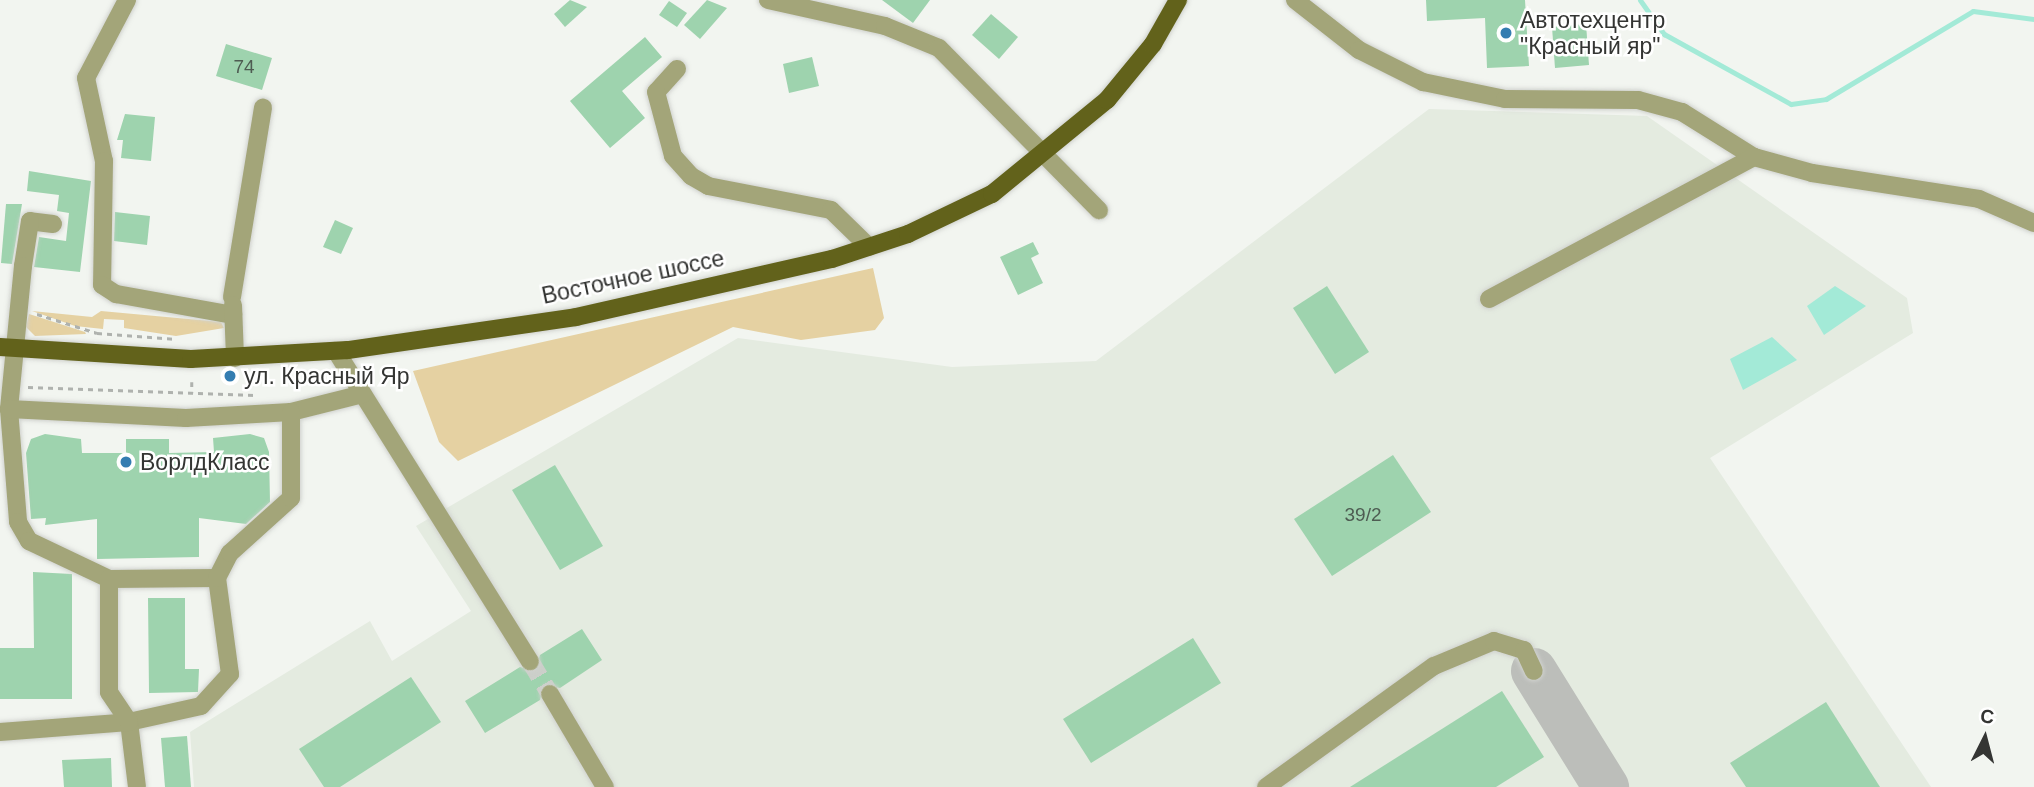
<!DOCTYPE html>
<meta charset="utf-8">
<style>
body{margin:0}
#map{position:relative;width:2034px;height:787px;overflow:hidden;background:#f2f5f0;font-family:Helvetica,sans-serif}
div>[style]{position:absolute}
.built>*{inset:0;background:#e4ebe0}
.green>*{inset:0;background:#e5d1a2}
.water>*{inset:0;background:#a3ead7}
.stream>*{height:5px;margin:-2.5px;padding:0 2.5px;transform-origin:2.5px;border-radius:2.5px;background:#a3ead7}
.taxiway>*{height:46px;margin:-23px;padding:0 23px;transform-origin:23px;border-radius:23px;background:#bcbeba}
.building>*{inset:0;background:#9ed3ae}
.minor-tunnel>*{height:18px;margin-top:-9px;transform-origin:0;background:repeating-linear-gradient(90deg,#cccfca 0 18px,transparent 0 27px)}
.path>*{height:2.5px;margin-top:-1.25px;transform-origin:0;background:repeating-linear-gradient(90deg,#afb2ae 0 5px,transparent 0 10px)}
.roads{filter:drop-shadow(0 0 2px #d0d2ce) drop-shadow(0 0 2px #d0d2ce)}
.minor>*{height:18px;margin:-9px;padding:0 9px;transform-origin:9px;border-radius:9px;background:#a3a579}
.major>*{height:18px;margin:-9px;padding:0 9px;transform-origin:9px;border-radius:9px;background:#62621b}
.dots>*{width:19px;height:19px;translate:-50% -50%;box-sizing:border-box;border:4px solid #fff;border-radius:50%}
span{translate:-50% -50%;white-space:nowrap;text-align:center;line-height:1.15;-webkit-text-stroke:5px #fff;paint-order:stroke}
.number-label{font-size:19px;color:#4e5c52}
.number-label span{-webkit-text-stroke-width:0}
.poi-label{font-size:23px;color:#343533}
.left{translate:0 -50%;text-align:left}
.street-label{font-size:23px;color:#343533}
.north{position:absolute;left:1950px;top:703px;width:70px;height:70px;-webkit-text-stroke:5px #fff;paint-order:stroke;rotate:6deg;font-size:19px;font-weight:700;line-height:28px;text-align:center;color:#343533}
.north::after{content:'';display:block;margin:auto;width:24px;height:32px;background:#343533;clip-path:polygon(50% 0,100% 100%,50% 72%,0 100%)}
</style>
<div id="map">
<div class="built">
<div style="clip-path:polygon(1429px 109px,1647px 116px,1907px 298px,1913px 333px,1710px 458px,1931px 787px,194px 787px,190px 732px,370px 621px,392px 661px,471px 611px,416px 526px,738px 338px,952px 367px,1096px 361px)"></div>
</div>
<div class="green">
<div style="clip-path:polygon(873px 268px,884px 318px,875px 330px,801px 340px,733px 327px,458px 461px,439px 442px,413px 371px)"></div>
<div style="clip-path:polygon(32px 311px,92px 317px,101px 311px,221px 322px,224px 328px,176px 336px,124px 328px,124px 320px,104px 319px,103px 329px,75px 326px)"></div>
<div style="clip-path:polygon(29px 314px,85px 332px,86px 334px,35px 336px,26px 327px)"></div>
</div>
<div class="water">
<div style="clip-path:polygon(1835px 286px,1866px 306px,1824px 335px,1807px 306px)"></div>
<div style="clip-path:polygon(1772px 337px,1797px 360px,1743px 390px,1730px 359px)"></div>
</div>
<div class="stream">
<div style="left:1640px;top:0;width:42px;rotate:54.8deg"></div>
<div style="left:1664px;top:34px;width:145px;rotate:28.9deg"></div>
<div style="left:1791px;top:104px;width:35px;rotate:-8deg"></div>
<div style="left:1826px;top:99px;width:171px;rotate:-30.9deg"></div>
<div style="left:1973px;top:11px;width:62px;rotate:7.5deg"></div>
</div>
<div class="taxiway">
<div style="left:1534px;top:671px;width:137px;rotate:58.2deg"></div>
</div>
<div class="building">
<div style="clip-path:polygon(570px 0,587px 7px,565px 27px,554px 14px)"></div>
<div style="clip-path:polygon(707px 0,727px 8px,700px 39px,684px 25px)"></div>
<div style="clip-path:polygon(882px 0,930px 0,913px 23px)"></div>
<div style="clip-path:polygon(1426px 0,1525px 0,1529px 66px,1487px 68px,1485px 18px,1427px 21px)"></div>
<div style="clip-path:polygon(669px 1px,687px 13px,677px 27px,659px 15px)"></div>
<div style="clip-path:polygon(991px 14px,1018px 37px,999px 59px,972px 35px)"></div>
<div style="clip-path:polygon(1586px 24px,1589px 65px,1555px 68px,1552px 27px)"></div>
<div style="clip-path:polygon(645px 37px,662px 57px,622px 91px,645px 118px,610px 148px,570px 101px)"></div>
<div style="clip-path:polygon(226px 44px,272px 58px,262px 90px,216px 76px)"></div>
<div style="clip-path:polygon(812px 57px,819px 86px,789px 93px,783px 64px)"></div>
<div style="clip-path:polygon(125px 114px,155px 117px,151px 161px,121px 158px,123px 140px,117px 140px)"></div>
<div style="clip-path:polygon(29px 171px,91px 181px,80px 272px,34px 267px,39px 237px,66px 241px,69px 213px,57px 211px,59px 195px,27px 191px)"></div>
<div style="clip-path:polygon(6px 204px,22px 204px,12px 264px,1px 263px)"></div>
<div style="clip-path:polygon(115px 212px,150px 216px,147px 245px,114px 241px)"></div>
<div style="clip-path:polygon(335px 220px,353px 228px,341px 254px,323px 247px)"></div>
<div style="clip-path:polygon(1033px 242px,1039px 254px,1031px 258px,1043px 283px,1018px 295px,1000px 257px)"></div>
<div style="clip-path:polygon(1327px 286px,1369px 352px,1335px 374px,1293px 308px)"></div>
<div style="clip-path:polygon(45px 434px,81px 439px,82px 453px,126px 453px,126px 439px,169px 439px,169px 453px,214px 452px,213px 438px,250px 434px,264px 438px,269px 452px,270px 502px,246px 524px,199px 518px,199px 557px,97px 559px,97px 519px,45px 525px,46px 518px,31px 519px,26px 453px,31px 439px)"></div>
<div style="clip-path:polygon(1393px 455px,1431px 512px,1332px 576px,1294px 519px)"></div>
<div style="clip-path:polygon(555px 465px,603px 546px,560px 570px,512px 490px)"></div>
<div style="clip-path:polygon(33px 572px,72px 574px,72px 699px,0 699px,0 648px,34px 648px)"></div>
<div style="clip-path:polygon(148px 598px,185px 598px,185px 669px,199px 669px,198px 692px,149px 693px)"></div>
<div style="clip-path:polygon(582px 629px,602px 660px,560px 688px,544px 685px,540px 700px,485px 733px,465px 701px,520px 667px,535px 671px,540px 655px)"></div>
<div style="clip-path:polygon(1193px 638px,1221px 683px,1091px 763px,1063px 719px)"></div>
<div style="clip-path:polygon(411px 677px,441px 722px,340px 787px,324px 787px,299px 749px)"></div>
<div style="clip-path:polygon(1502px 691px,1544px 757px,1496px 787px,1350px 787px)"></div>
<div style="clip-path:polygon(1826px 702px,1880px 787px,1746px 787px,1730px 763px)"></div>
<div style="clip-path:polygon(187px 736px,191px 787px,165px 787px,161px 738px)"></div>
<div style="clip-path:polygon(111px 758px,112px 787px,64px 787px,62px 760px)"></div>
</div>
<div class="minor-tunnel">
<div style="left:530px;top:661px;width:39px;rotate:59deg"></div>
</div>
<div class="path">
<div style="left:37px;top:314px;width:63px;rotate:17.6deg"></div>
<div style="left:97px;top:333px;width:80px;rotate:4.3deg"></div>
<div style="left:192px;top:382px;width:11px;rotate:90deg"></div>
<div style="left:28px;top:387px;width:227px;rotate:2deg"></div>
</div>
<div class="roads">
<div class="minor">
<div style="left:127px;top:0;width:88px;rotate:117.7deg"></div>
<div style="left:86px;top:78px;width:85px;rotate:77.8deg"></div>
<div style="left:104px;top:161px;width:124px;rotate:90.9deg"></div>
<div style="left:102px;top:285px;width:17px;rotate:33deg"></div>
<div style="left:116px;top:294px;width:119px;rotate:10.2deg"></div>
<div style="left:768px;top:0;width:120px;rotate:12.5deg"></div>
<div style="left:885px;top:26px;width:58px;rotate:22.2deg"></div>
<div style="left:939px;top:48px;width:228px;rotate:45.4deg"></div>
<div style="left:1295px;top:0;width:81px;rotate:38deg"></div>
<div style="left:1359px;top:50px;width:72px;rotate:26.6deg"></div>
<div style="left:1423px;top:82px;width:84px;rotate:11.7deg"></div>
<div style="left:1505px;top:99px;width:133px;rotate:0.4deg"></div>
<div style="left:1638px;top:100px;width:46px;rotate:15.3deg"></div>
<div style="left:1682px;top:112px;width:85px;rotate:32deg"></div>
<div style="left:1754px;top:157px;width:60px;rotate:15.4deg"></div>
<div style="left:1812px;top:173px;width:169px;rotate:8.8deg"></div>
<div style="left:1979px;top:199px;width:60px;rotate:23.6deg"></div>
<div style="left:677px;top:69px;width:31px;rotate:132deg"></div>
<div style="left:656px;top:92px;width:66px;rotate:75.1deg"></div>
<div style="left:673px;top:156px;width:27px;rotate:48deg"></div>
<div style="left:691px;top:176px;width:20px;rotate:30deg"></div>
<div style="left:708px;top:186px;width:125px;rotate:11deg"></div>
<div style="left:831px;top:210px;width:53px;rotate:44.2deg"></div>
<div style="left:53px;top:224px;width:23px;rotate:-173deg"></div>
<div style="left:30px;top:221px;width:46px;rotate:98.8deg"></div>
<div style="left:23px;top:266px;width:144px;rotate:95.6deg"></div>
<div style="left:9px;top:409px;width:113px;rotate:85.4deg"></div>
<div style="left:18px;top:522px;width:22px;rotate:60deg"></div>
<div style="left:29px;top:541px;width:89px;rotate:25.4deg"></div>
<div style="left:109px;top:579px;width:108px;rotate:-0.5deg"></div>
<div style="left:217px;top:578px;width:97px;rotate:82.3deg"></div>
<div style="left:230px;top:674px;width:43px;rotate:132.2deg"></div>
<div style="left:201px;top:706px;width:74px;rotate:167.5deg"></div>
<div style="left:129px;top:722px;width:65px;rotate:83deg"></div>
<div style="left:232px;top:297px;width:192px;rotate:-80.7deg"></div>
<div style="left:1489px;top:299px;width:301px;rotate:-28.2deg"></div>
<div style="left:233px;top:305px;width:53px;rotate:87.8deg"></div>
<div style="left:336px;top:351px;width:366px;rotate:58deg"></div>
<div style="left:9px;top:409px;width:177px;rotate:2.9deg"></div>
<div style="left:186px;top:418px;width:105px;rotate:-3.3deg"></div>
<div style="left:291px;top:412px;width:74px;rotate:-14deg"></div>
<div style="left:217px;top:578px;width:28px;rotate:-63deg"></div>
<div style="left:230px;top:553px;width:82px;rotate:-42deg"></div>
<div style="left:291px;top:498px;width:86px;rotate:-90deg"></div>
<div style="left:550px;top:694px;width:108px;rotate:59.4deg"></div>
<div style="left:0;top:732px;width:129px;rotate:-4.4deg"></div>
<div style="left:129px;top:722px;width:36px;rotate:-124deg"></div>
<div style="left:109px;top:692px;width:113px;rotate:-90deg"></div>
<div style="left:1266px;top:787px;width:207px;rotate:-35.8deg"></div>
<div style="left:1434px;top:666px;width:65px;rotate:-22.6deg"></div>
<div style="left:1494px;top:641px;width:31px;rotate:17deg"></div>
<div style="left:1524px;top:650px;width:23px;rotate:65deg"></div>
</div>
<div class="major">
<div style="left:0;top:347px;width:191px;rotate:3.6deg"></div>
<div style="left:191px;top:359px;width:157px;rotate:-3.3deg"></div>
<div style="left:348px;top:350px;width:230px;rotate:-8.2deg"></div>
<div style="left:576px;top:317px;width:262px;rotate:-12.8deg"></div>
<div style="left:832px;top:259px;width:80px;rotate:-18.2deg"></div>
<div style="left:908px;top:234px;width:93px;rotate:-25.5deg"></div>
<div style="left:992px;top:194px;width:149px;rotate:-39.3deg"></div>
<div style="left:1107px;top:100px;width:72px;rotate:-50.6deg"></div>
<div style="left:1153px;top:44px;width:51px;rotate:-60.4deg"></div>
</div>
</div>
<div class="dots">
<div style="left:1506px;top:33px;background:#347db1"></div>
<div style="left:230px;top:376px;background:#347db1"></div>
<div style="left:126px;top:462px;background:#347db1"></div>
</div>
<div class="number-label">
<span style="left:244px;top:67px">74</span>
<span style="left:1363px;top:515px">39/2</span>
</div>
<div class="poi-label">
<span class="left" style="left:1520px;top:33px">Автотехцентр<br>"Красный яр"</span>
<span class="left" style="left:244px;top:376px">ул. Красный Яр</span>
<span class="left" style="left:140px;top:462px">ВорлдКласс</span>
</div>
<div class="street-label">
<span style="left:633px;top:277px;rotate:-12deg">Восточное шоссе</span>
</div>
<div class="north">С</div>
</div>
